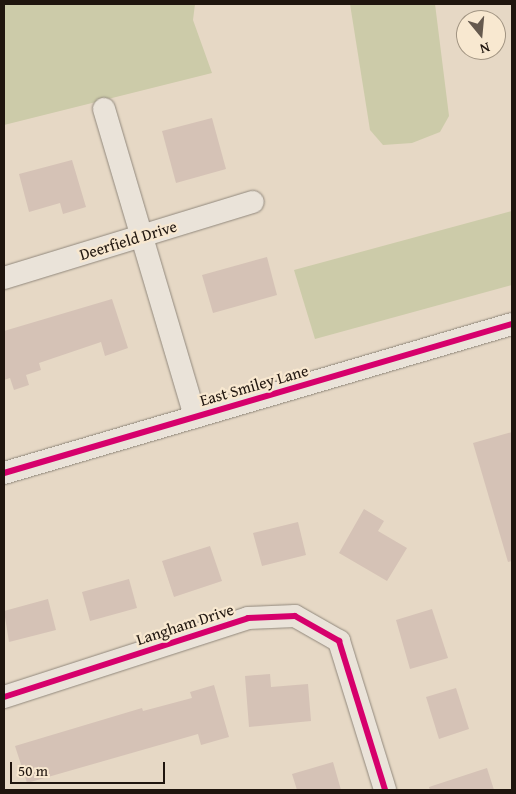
<!DOCTYPE html>
<style>
body{margin:0}
#map{position:relative;width:516px;height:794px;overflow:hidden;background:#e6d8c5;font-family:"Gentium Book Plus",serif}
div>[style]{position:absolute}
.green>*{inset:0;background:#cccba9}
.building>*{inset:0;background:#d5c2b6}
.roads{filter:drop-shadow(0 0 1px #91887c) drop-shadow(0 0 1px #91887c)}
.minor>*{height:22px;margin:-11px;padding:0 11px;transform-origin:11px;border-radius:11px;background:#eae3d9}
.cycleway>*{height:6px;margin:-3px;padding:0 3px;transform-origin:3px;border-radius:3px;background:#d6006c}
span{translate:-50% -50%;white-space:nowrap;text-align:center;line-height:1.15;-webkit-text-stroke:4.5px #f8e8d0;paint-order:stroke}
.street-label{font-size:16px;color:#1f150e}
.frame{position:absolute;inset:0;border:5px solid #1f150e;pointer-events:none}
.north{position:absolute;left:456px;top:10px;width:50px;height:50px;box-sizing:border-box;background:#f8e8d0;border:1px solid #a19482;border-radius:50%;rotate:163deg;font-size:14px;font-weight:700;line-height:20px;text-align:center;color:#1f150e}
.north::after{content:'';display:block;margin:auto;width:18px;height:22px;background:#65594e;clip-path:polygon(50% 0,100% 100%,50% 72%,0 100%)}
.scale{position:absolute;left:10px;top:762px;width:155px;height:22px;box-sizing:border-box;border:2px solid #1f150e;border-top:0;padding-left:6px;font-size:15px;line-height:18px;white-space:nowrap;color:#1f150e;-webkit-text-stroke:4px #f8e8d0;paint-order:stroke}
</style>
<div id="map">
<div class="green">
<div style="clip-path:polygon(4px 4px,195px 4px,193px 20px,212px 73px,4px 125px)"></div>
<div style="clip-path:polygon(350px 4px,435px 4px,449px 116px,440px 132px,412px 143px,383px 145px,370px 130px)"></div>
<div style="clip-path:polygon(512px 211px,512px 285px,315px 339px,294px 270px)"></div>
</div>
<div class="building">
<div style="clip-path:polygon(212px 118px,226px 169px,176px 183px,162px 131px)"></div>
<div style="clip-path:polygon(72px 160px,86px 207px,63px 214px,60px 203px,29px 212px,19px 174px)"></div>
<div style="clip-path:polygon(267px 257px,277px 295px,213px 313px,202px 275px)"></div>
<div style="clip-path:polygon(112px 299px,128px 348px,105px 356px,101px 342px,39px 363px,41px 370px,26px 375px,29px 385px,14px 390px,10px 378px,4px 380px,4px 331px)"></div>
<div style="clip-path:polygon(512px 432px,512px 561px,508px 562px,473px 443px)"></div>
<div style="clip-path:polygon(364px 509px,384px 521px,378px 531px,407px 548px,387px 581px,339px 553px)"></div>
<div style="clip-path:polygon(298px 522px,306px 555px,262px 566px,253px 533px)"></div>
<div style="clip-path:polygon(210px 546px,222px 581px,174px 597px,162px 561px)"></div>
<div style="clip-path:polygon(129px 579px,137px 608px,90px 621px,82px 592px)"></div>
<div style="clip-path:polygon(48px 599px,56px 630px,9px 642px,4px 611px)"></div>
<div style="clip-path:polygon(432px 609px,448px 658px,410px 669px,396px 620px)"></div>
<div style="clip-path:polygon(270px 674px,271px 687px,308px 684px,311px 721px,249px 727px,245px 676px)"></div>
<div style="clip-path:polygon(214px 685px,229px 737px,201px 745px,198px 734px,27px 783px,15px 746px,142px 708px,143px 711px,192px 698px,190px 692px)"></div>
<div style="clip-path:polygon(456px 688px,469px 729px,439px 739px,426px 697px)"></div>
<div style="clip-path:polygon(333px 762px,341px 790px,297px 790px,292px 774px)"></div>
<div style="clip-path:polygon(487px 768px,494px 790px,430px 790px,429px 787px)"></div>
</div>
<div class="roads">
<div class="minor">
<div style="left:104px;top:109px;width:321px;rotate:73.5deg"></div>
<div style="left:4px;top:278px;width:260px;rotate:-17deg"></div>
<div style="left:4px;top:473px;width:529px;rotate:-16.35deg"></div>
<div style="left:4px;top:697px;width:256px;rotate:-17.9deg"></div>
<div style="left:248px;top:618px;width:47px;rotate:-2.4deg"></div>
<div style="left:295px;top:616px;width:51px;rotate:29.6deg"></div>
<div style="left:339px;top:641px;width:156px;rotate:72.8deg"></div>
</div>
</div>
<div class="cycleway">
<div style="left:4px;top:473px;width:529px;rotate:-16.35deg"></div>
<div style="left:4px;top:697px;width:256px;rotate:-17.9deg"></div>
<div style="left:248px;top:618px;width:47px;rotate:-2.4deg"></div>
<div style="left:295px;top:616px;width:51px;rotate:29.6deg"></div>
<div style="left:339px;top:641px;width:156px;rotate:72.8deg"></div>
</div>
<div class="street-label">
<span style="left:128px;top:240px;rotate:-17deg">Deerfield Drive</span>
<span style="left:254px;top:385px;rotate:-16deg">East Smiley Lane</span>
<span style="left:185px;top:624px;rotate:-18deg">Langham Drive</span>
</div>
<div class="frame"></div>
<div class="north">N</div>
<div class="scale">50 m</div>
</div>
